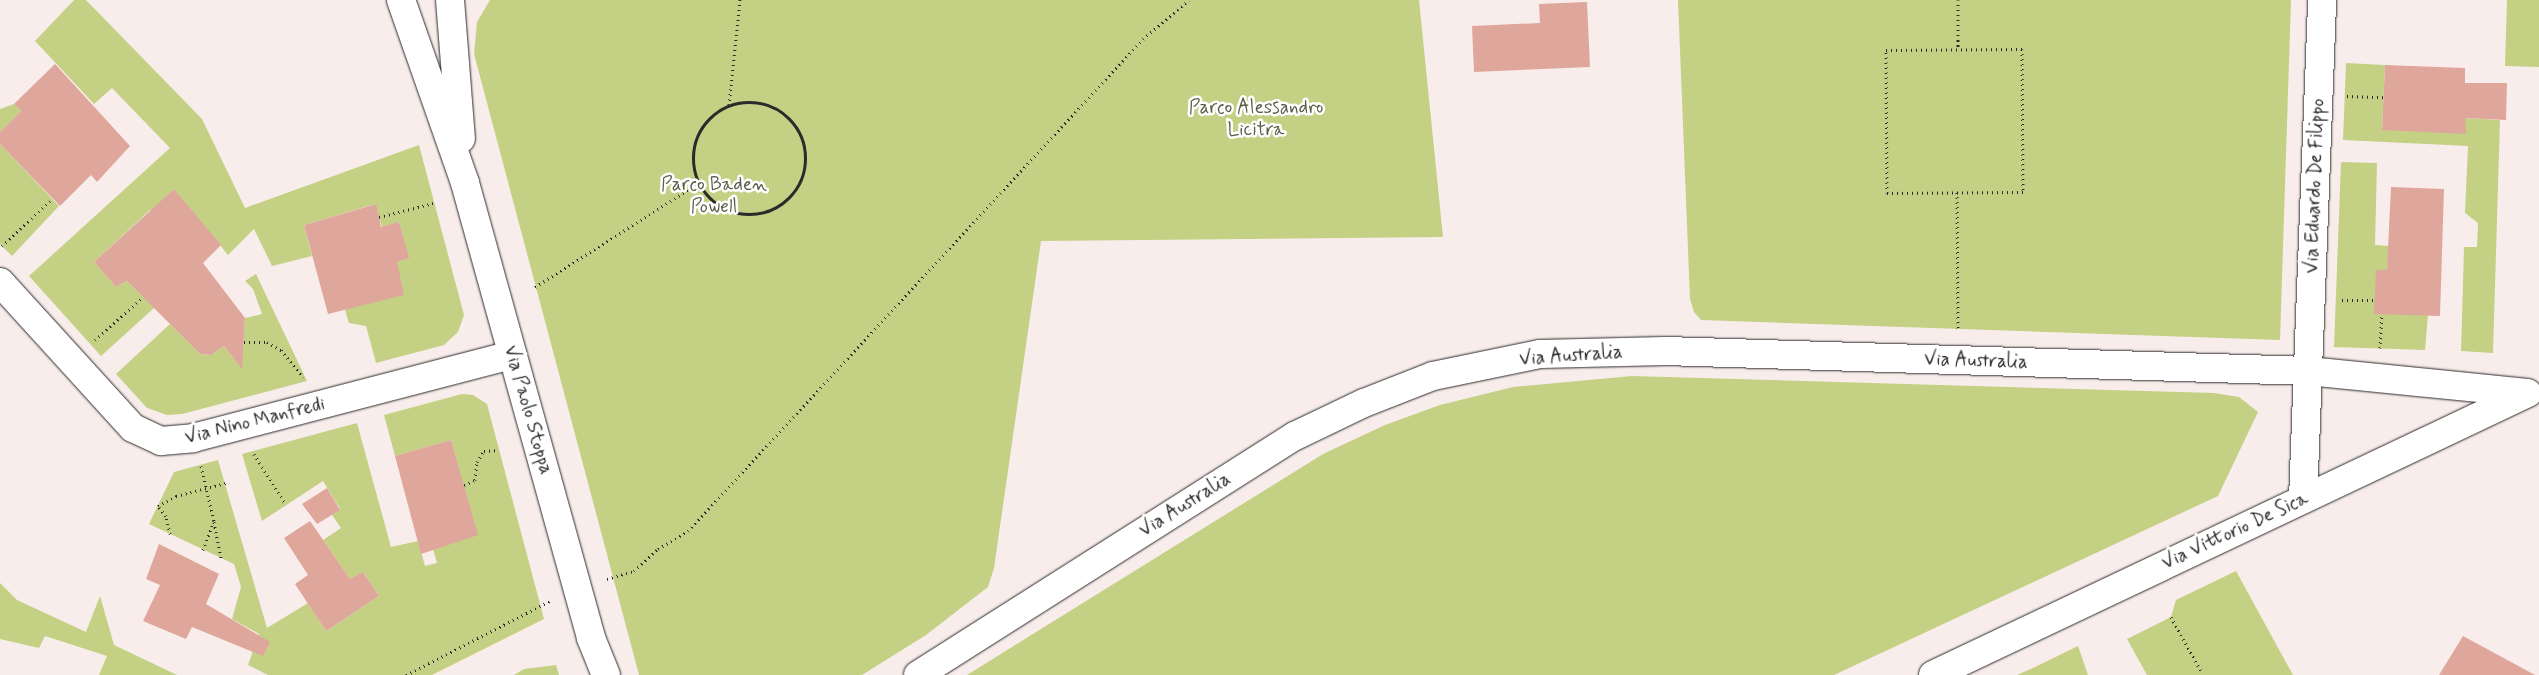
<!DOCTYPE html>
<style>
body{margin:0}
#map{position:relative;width:2539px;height:675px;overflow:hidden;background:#f9edeb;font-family:Mynerve,sans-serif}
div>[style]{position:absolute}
.green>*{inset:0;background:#c4d084}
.building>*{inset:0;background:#dfa69c}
.path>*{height:3px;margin-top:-1.5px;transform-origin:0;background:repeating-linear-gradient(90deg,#2b2b2b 0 1px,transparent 0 5px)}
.path>.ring{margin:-1.5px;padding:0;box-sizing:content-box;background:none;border:3px solid #2b2b2b;border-radius:50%}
.roads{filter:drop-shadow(0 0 1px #2b2b2b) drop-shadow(0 0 1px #2b2b2b)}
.minor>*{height:28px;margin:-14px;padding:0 14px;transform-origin:14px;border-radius:14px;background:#fff}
span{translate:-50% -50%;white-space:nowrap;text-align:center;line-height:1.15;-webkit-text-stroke:5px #fff;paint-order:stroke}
.park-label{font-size:19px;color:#595d46}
.street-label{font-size:19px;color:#2b2b2b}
</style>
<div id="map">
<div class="green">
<div style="clip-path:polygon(74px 0,86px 0,202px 119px,245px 208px,419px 145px,464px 315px,458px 332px,444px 345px,376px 363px,366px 326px,349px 323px,345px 310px,397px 262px,408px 258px,399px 222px,382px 227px,375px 204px,304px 225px,312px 256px,272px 266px,254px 229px,228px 255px,174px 189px,166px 198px,161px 218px,150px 210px,94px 262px,116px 287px,127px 281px,143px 297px,175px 269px,185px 280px,101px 356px,29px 276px,170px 148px,112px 88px,94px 104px,35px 41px)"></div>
<div style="clip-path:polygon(490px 0,1419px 0,1443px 237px,1041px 241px,994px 568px,988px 587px,926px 635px,862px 675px,639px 675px,474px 54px,477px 22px)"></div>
<div style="clip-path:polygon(1678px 0,2291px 0,2280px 340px,1701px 320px,1694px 312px,1690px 299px)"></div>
<div style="clip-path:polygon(2507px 0,2539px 0,2539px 67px,2505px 66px)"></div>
<div style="clip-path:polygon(2346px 63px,2385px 65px,2382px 130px,2465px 118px,2500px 120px,2493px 353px,2461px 351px,2464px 247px,2477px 247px,2478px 223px,2465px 213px,2468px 146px,2343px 140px)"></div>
<div style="clip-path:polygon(14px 104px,21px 111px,0 132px,0 109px)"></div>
<div style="clip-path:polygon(0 144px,59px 206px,12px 256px,0 244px)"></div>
<div style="clip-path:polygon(2341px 162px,2377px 163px,2375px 245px,2389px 246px,2387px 270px,2376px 270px,2428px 315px,2425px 350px,2334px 347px)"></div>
<div style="clip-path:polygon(256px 274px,307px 381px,182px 414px,167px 415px,147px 408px,116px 374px,170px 324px,200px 354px,211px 355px,224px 346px,234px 359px,243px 350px,245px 318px,262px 314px,253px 289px,245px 281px)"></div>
<div style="clip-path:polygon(1632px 376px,2214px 393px,2239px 397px,2258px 412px,2218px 496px,1834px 675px,967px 675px,1323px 454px,1385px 425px,1440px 405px,1513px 387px)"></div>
<div style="clip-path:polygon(462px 394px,473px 395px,487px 404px,544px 619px,432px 675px,268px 675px,248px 665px,259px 634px,232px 619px,241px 587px,234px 564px,149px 524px,174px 472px,218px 460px,267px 628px,308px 603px,326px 631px,379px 596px,363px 572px,350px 579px,323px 540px,341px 528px,332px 515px,340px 509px,323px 481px,262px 521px,242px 454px,357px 423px,391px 547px,418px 541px,425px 566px,437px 563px,430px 539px,477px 534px,451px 440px,395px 456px,384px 415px)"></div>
<div style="clip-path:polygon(2236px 571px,2293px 675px,2147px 675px,2127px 639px,2171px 617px,2176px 600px)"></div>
<div style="clip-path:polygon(0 583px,17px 600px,86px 632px,100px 596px,114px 645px,177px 675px,99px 675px,107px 656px,45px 636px,39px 648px,0 639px)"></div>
<div style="clip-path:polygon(2078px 646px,2088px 675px,2017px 675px,2035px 667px)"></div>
<div style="clip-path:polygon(556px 665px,559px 675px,514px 675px,524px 669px)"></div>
</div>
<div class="building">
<div style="clip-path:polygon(1587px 2px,1590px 67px,1474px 72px,1472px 26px,1540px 23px,1539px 4px)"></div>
<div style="clip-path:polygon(55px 64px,130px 146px,97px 182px,91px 175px,60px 206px,0 144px,0 132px,21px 111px,14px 104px)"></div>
<div style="clip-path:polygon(2385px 65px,2465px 68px,2465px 83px,2507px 83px,2506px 120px,2465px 118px,2466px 134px,2382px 130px)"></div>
<div style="clip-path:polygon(2391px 187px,2444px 189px,2440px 316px,2374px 314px,2376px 270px,2387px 270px)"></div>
<div style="clip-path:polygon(174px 189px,221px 245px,203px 263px,245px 318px,242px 369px,224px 346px,211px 355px,200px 354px,127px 281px,116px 287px,94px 262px)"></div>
<div style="clip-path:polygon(376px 204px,381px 227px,399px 222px,409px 258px,397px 262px,404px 295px,328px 314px,304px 225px)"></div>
<div style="clip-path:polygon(451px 440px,478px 535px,421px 554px,395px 456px)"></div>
<div style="clip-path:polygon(327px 488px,340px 510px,317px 524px,302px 504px)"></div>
<div style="clip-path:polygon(310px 521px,350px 579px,363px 572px,379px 596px,326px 631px,295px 584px,308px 575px,284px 538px)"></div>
<div style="clip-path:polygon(159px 544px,219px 574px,206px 604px,270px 642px,263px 656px,192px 627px,186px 639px,143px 621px,160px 585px,146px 579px)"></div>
<div style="clip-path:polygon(2463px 636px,2535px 675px,2439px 675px)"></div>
</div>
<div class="path">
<div style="left:1958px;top:0;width:49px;rotate:90deg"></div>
<div style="left:2022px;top:49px;width:143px;rotate:89.6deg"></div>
<div style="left:2023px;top:192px;width:136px;rotate:179.6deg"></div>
<div style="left:1887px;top:193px;width:143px;rotate:-90.4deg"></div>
<div style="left:1886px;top:50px;width:136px;rotate:-0.4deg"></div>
<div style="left:2347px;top:96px;width:37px;rotate:2deg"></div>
<div class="ring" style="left:693px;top:102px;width:109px;height:109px"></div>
<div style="left:729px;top:105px;width:106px;rotate:-84deg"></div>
<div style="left:1957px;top:192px;width:138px;rotate:89.6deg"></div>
<div style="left:379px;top:217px;width:57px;rotate:-14.3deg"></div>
<div style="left:2px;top:246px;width:69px;rotate:-43.2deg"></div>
<div style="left:535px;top:287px;width:194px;rotate:-32.4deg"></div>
<div style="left:2342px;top:300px;width:33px"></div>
<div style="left:95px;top:340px;width:64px;rotate:-41.9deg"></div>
<div style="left:244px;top:342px;width:23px"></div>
<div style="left:267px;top:342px;width:16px;rotate:30deg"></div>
<div style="left:281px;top:350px;width:35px;rotate:51deg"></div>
<div style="left:2380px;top:348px;width:34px;rotate:-87deg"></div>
<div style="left:254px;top:454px;width:60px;rotate:57.9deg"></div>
<div style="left:201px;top:466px;width:57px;rotate:76.7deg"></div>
<div style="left:214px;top:521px;width:31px;rotate:111deg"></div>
<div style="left:464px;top:485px;width:12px;rotate:-24deg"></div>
<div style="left:475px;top:480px;width:18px;rotate:-84deg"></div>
<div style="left:477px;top:462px;width:13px;rotate:-58deg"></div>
<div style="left:484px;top:451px;width:15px;rotate:-4deg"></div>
<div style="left:214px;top:522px;width:37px;rotate:79deg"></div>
<div style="left:170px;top:534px;width:18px;rotate:-103deg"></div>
<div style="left:166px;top:516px;width:13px;rotate:-129deg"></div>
<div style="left:158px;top:506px;width:21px;rotate:-29deg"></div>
<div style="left:176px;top:496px;width:52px;rotate:-14.6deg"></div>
<div style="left:607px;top:579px;width:28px;rotate:-17deg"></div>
<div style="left:634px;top:571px;width:33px;rotate:-43deg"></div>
<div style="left:658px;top:549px;width:35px;rotate:-31deg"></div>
<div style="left:688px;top:531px;width:670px;rotate:-47.24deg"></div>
<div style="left:1143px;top:39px;width:60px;rotate:-40.3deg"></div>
<div style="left:2171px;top:617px;width:62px;rotate:60.9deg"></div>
<div style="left:406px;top:675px;width:162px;rotate:-27.2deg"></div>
</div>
<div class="roads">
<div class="minor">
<div style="left:401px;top:0;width:194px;rotate:70.7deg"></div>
<div style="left:465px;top:183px;width:472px;rotate:74.5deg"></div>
<div style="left:591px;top:638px;width:40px;rotate:68deg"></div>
<div style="left:450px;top:0;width:139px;rotate:85.5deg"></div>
<div style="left:0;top:282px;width:197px;rotate:47.7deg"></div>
<div style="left:133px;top:428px;width:31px;rotate:25deg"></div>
<div style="left:161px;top:441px;width:32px;rotate:-5deg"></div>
<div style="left:193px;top:438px;width:330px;rotate:-14.6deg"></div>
<div style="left:2303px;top:499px;width:499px;rotate:-87.8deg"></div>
<div style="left:918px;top:675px;width:446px;rotate:-32.4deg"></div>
<div style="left:1295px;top:436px;width:76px;rotate:-25.6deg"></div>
<div style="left:1364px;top:403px;width:74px;rotate:-21.4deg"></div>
<div style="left:1433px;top:376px;width:109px;rotate:-11.6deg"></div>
<div style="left:1540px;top:354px;width:125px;rotate:-1.4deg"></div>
<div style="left:1665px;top:351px;width:643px;rotate:1.78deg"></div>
<div style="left:2308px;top:371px;width:220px;rotate:5.7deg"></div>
<div style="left:1933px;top:675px;width:658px;rotate:-25.36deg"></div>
</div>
</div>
<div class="park-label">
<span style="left:1256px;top:119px">Parco Alessandro<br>Licitra</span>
<span style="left:714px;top:196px">Parco Baden<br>Powell</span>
</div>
<div class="street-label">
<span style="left:2315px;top:186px;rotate:-88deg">Via Eduardo De Filippo</span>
<span style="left:1571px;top:356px;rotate:-4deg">Via Australia</span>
<span style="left:1976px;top:361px;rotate:2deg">Via Australia</span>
<span style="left:528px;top:410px;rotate:74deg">Via Paolo Stoppa</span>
<span style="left:255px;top:421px;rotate:-14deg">Via Nino Manfredi</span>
<span style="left:1185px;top:505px;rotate:-32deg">Via Australia</span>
<span style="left:2235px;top:531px;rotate:-25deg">Via Vittorio De Sica</span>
</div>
</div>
